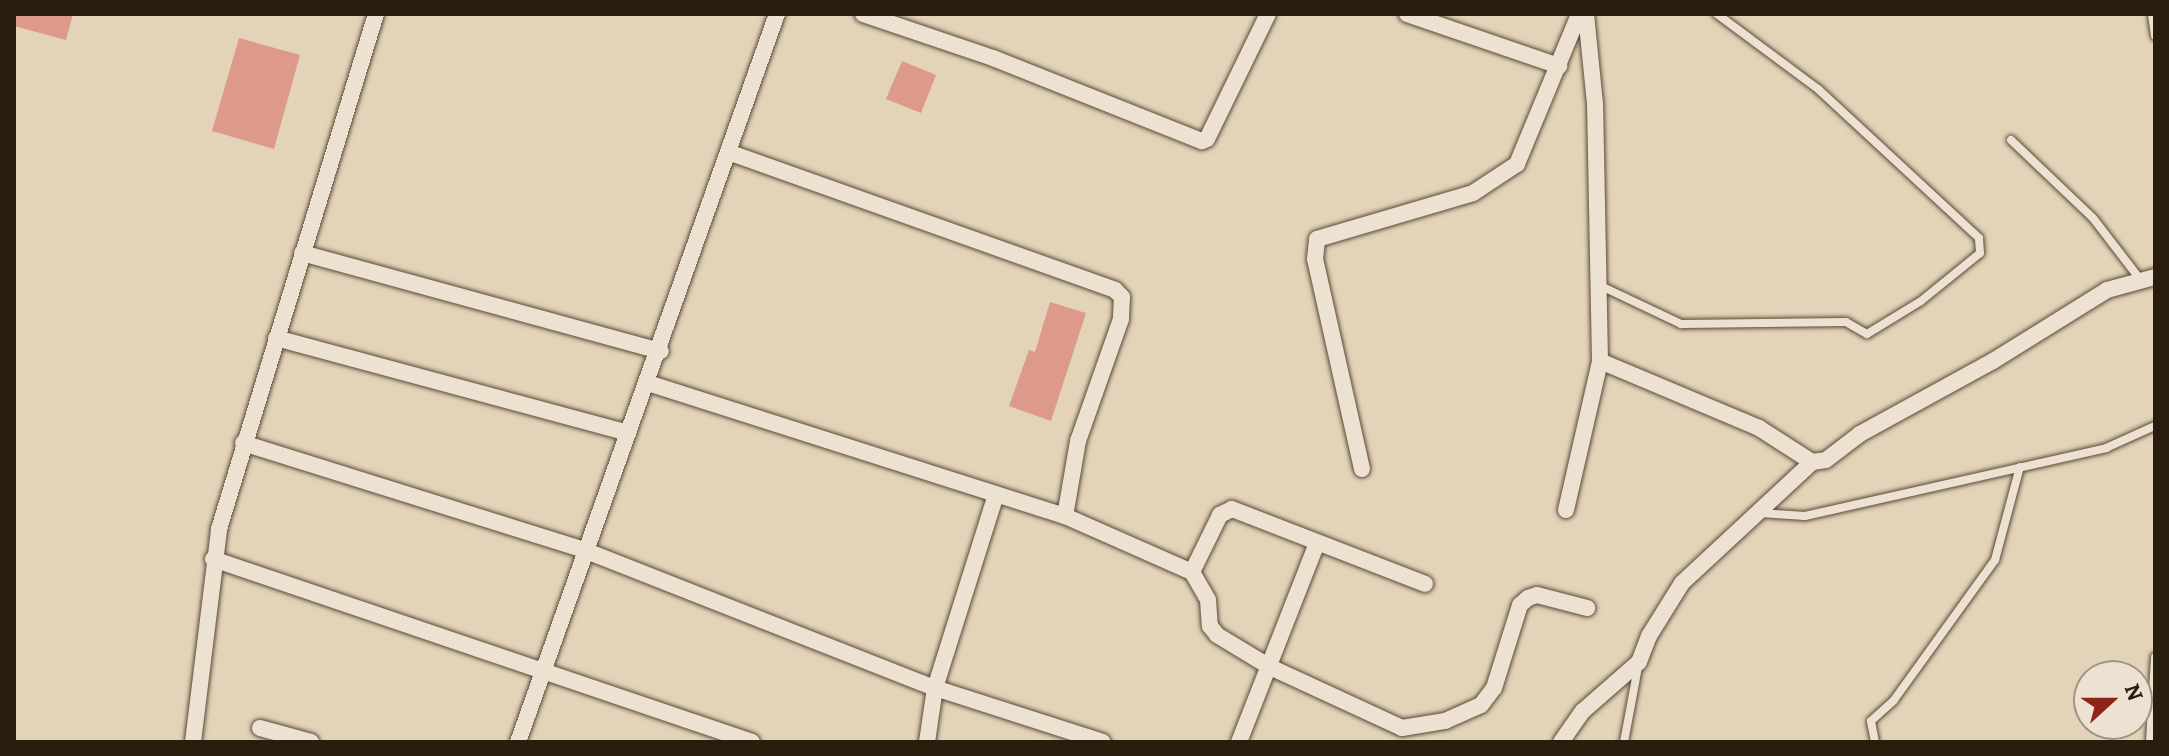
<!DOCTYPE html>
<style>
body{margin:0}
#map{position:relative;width:2169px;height:756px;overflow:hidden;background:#e3d3b8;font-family:Alegreya,serif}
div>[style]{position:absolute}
.building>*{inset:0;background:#dd9a8b}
.roads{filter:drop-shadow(0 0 2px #584a38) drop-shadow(0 0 2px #584a38)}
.lane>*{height:8px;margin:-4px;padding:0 4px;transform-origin:4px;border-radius:4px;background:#ede2d1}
.street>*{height:16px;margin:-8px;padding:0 8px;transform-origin:8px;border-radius:8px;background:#ede2d1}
span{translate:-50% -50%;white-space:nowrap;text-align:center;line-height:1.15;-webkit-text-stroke:6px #ede2d1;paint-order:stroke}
.frame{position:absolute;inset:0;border:16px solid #291d0d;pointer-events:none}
.north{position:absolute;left:2073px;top:660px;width:80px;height:80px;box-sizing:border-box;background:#ede2d1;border:2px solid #9f9383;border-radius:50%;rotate:69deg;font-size:22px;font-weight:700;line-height:32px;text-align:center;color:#291d0d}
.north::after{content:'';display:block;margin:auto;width:28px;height:36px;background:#8f2418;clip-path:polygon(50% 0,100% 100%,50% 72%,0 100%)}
</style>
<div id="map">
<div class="building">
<div style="clip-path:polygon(14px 14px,73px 14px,66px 40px,14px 26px)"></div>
<div style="clip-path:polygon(239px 38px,300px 55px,274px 149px,212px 131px)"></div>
<div style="clip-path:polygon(902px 61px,936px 75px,921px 113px,886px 99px)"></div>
<div style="clip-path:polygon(1050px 302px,1086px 313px,1051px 421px,1009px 406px,1029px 350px,1035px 352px)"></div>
</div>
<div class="roads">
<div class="lane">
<div style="left:2152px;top:14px;width:22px;rotate:82deg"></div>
<div style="left:2011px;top:140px;width:113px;rotate:43.6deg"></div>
<div style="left:2093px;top:218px;width:76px;rotate:52.5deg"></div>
<div style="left:1601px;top:286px;width:89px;rotate:25.4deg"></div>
<div style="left:1681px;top:324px;width:165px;rotate:-0.7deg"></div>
<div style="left:1846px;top:322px;width:24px;rotate:30deg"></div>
<div style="left:1867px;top:334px;width:63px;rotate:-31.4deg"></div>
<div style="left:1921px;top:301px;width:76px;rotate:-39.1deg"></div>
<div style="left:1980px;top:253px;width:15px;rotate:-94deg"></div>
<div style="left:1979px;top:238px;width:219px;rotate:-137.2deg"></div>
<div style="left:1818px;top:89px;width:126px;rotate:-143.4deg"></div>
<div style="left:1760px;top:513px;width:45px;rotate:3.8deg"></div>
<div style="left:1805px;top:516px;width:309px;rotate:-12.7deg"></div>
<div style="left:2106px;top:448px;width:54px;rotate:-24.2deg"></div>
<div style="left:1624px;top:742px;width:76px;rotate:-79.4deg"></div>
<div style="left:1875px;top:742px;width:21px;rotate:-101deg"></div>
<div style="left:1871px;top:721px;width:31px;rotate:-42deg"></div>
<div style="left:1894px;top:700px;width:173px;rotate:-54.2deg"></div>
<div style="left:1995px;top:560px;width:96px;rotate:-75deg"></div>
<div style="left:2150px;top:742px;width:85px;rotate:-86.6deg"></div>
</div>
<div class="street">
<div style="left:863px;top:14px;width:137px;rotate:18.7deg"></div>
<div style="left:993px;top:58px;width:225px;rotate:21.7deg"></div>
<div style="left:1202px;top:141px;width:5px;rotate:-22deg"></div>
<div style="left:1207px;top:139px;width:139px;rotate:-64deg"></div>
<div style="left:1407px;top:14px;width:161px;rotate:18.9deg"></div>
<div style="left:728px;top:152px;width:411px;rotate:19.6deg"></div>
<div style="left:1115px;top:290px;width:10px;rotate:45deg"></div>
<div style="left:1122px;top:297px;width:22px;rotate:93deg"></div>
<div style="left:1121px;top:319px;width:129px;rotate:109.4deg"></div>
<div style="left:1078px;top:441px;width:76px;rotate:99.8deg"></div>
<div style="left:302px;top:253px;width:372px;rotate:15.3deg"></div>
<div style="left:276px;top:338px;width:365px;rotate:15.1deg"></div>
<div style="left:1600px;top:361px;width:173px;rotate:22.8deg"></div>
<div style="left:1759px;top:428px;width:63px;rotate:32.7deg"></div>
<div style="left:648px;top:383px;width:438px;rotate:17.7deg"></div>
<div style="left:1065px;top:516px;width:139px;rotate:23.8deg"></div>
<div style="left:1192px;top:572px;width:32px;rotate:60deg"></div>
<div style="left:1208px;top:600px;width:26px;rotate:86deg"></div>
<div style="left:1210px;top:626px;width:11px;rotate:52deg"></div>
<div style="left:1217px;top:635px;width:62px;rotate:31.1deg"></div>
<div style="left:1270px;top:667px;width:145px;rotate:24.8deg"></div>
<div style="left:1402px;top:728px;width:44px;rotate:-9.2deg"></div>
<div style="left:1445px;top:721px;width:39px;rotate:-24deg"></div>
<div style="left:1481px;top:705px;width:21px;rotate:-53deg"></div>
<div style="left:1494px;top:688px;width:87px;rotate:-72.6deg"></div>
<div style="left:1520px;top:605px;width:11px;rotate:-41deg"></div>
<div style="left:1528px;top:598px;width:9px;rotate:-18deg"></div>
<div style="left:1537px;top:595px;width:52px;rotate:14.6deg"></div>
<div style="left:243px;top:443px;width:357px;rotate:17.4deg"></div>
<div style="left:584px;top:550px;width:377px;rotate:21.5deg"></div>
<div style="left:935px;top:688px;width:176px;rotate:17.8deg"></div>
<div style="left:1362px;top:469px;width:215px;rotate:-102.6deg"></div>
<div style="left:1315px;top:259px;width:20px;rotate:-84deg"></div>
<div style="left:1317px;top:239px;width:163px;rotate:-16.4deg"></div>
<div style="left:1473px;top:193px;width:53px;rotate:-33.4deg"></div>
<div style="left:1517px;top:164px;width:162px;rotate:-67.5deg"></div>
<div style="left:1566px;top:510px;width:153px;rotate:-77.1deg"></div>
<div style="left:1600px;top:361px;width:257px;rotate:-91.1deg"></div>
<div style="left:1595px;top:104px;width:90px;rotate:-95.7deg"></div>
<div style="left:213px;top:559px;width:569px;rotate:18.75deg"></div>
<div style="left:1192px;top:572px;width:64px;rotate:-63.8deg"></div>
<div style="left:1220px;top:515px;width:13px;rotate:-27deg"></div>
<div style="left:1232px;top:509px;width:207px;rotate:21.2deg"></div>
<div style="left:260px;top:728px;width:53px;rotate:15.4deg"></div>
<div style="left:193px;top:742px;width:215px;rotate:-83deg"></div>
<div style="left:219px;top:529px;width:538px;rotate:-73.05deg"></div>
<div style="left:518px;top:742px;width:773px;rotate:-70.42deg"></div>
<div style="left:927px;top:742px;width:55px;rotate:-81.6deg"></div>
<div style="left:935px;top:688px;width:203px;rotate:-72.5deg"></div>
<div style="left:1239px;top:742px;width:214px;rotate:-68.6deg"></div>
<div style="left:1561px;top:742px;width:38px;rotate:-55deg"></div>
<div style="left:1583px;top:711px;width:74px;rotate:-41.2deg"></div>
<div style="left:1639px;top:662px;width:28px;rotate:-69deg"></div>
<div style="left:1649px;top:636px;width:62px;rotate:-58.1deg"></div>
<div style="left:1682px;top:583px;width:178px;rotate:-42.9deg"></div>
<div style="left:1812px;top:462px;width:14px;rotate:-8deg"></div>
<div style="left:1826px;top:460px;width:43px;rotate:-37.4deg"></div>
<div style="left:1860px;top:434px;width:152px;rotate:-28.8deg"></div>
<div style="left:1993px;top:361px;width:134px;rotate:-31.9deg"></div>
<div style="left:2107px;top:290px;width:50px;rotate:-15.2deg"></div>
</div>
</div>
<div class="frame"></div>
<div class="north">N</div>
</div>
